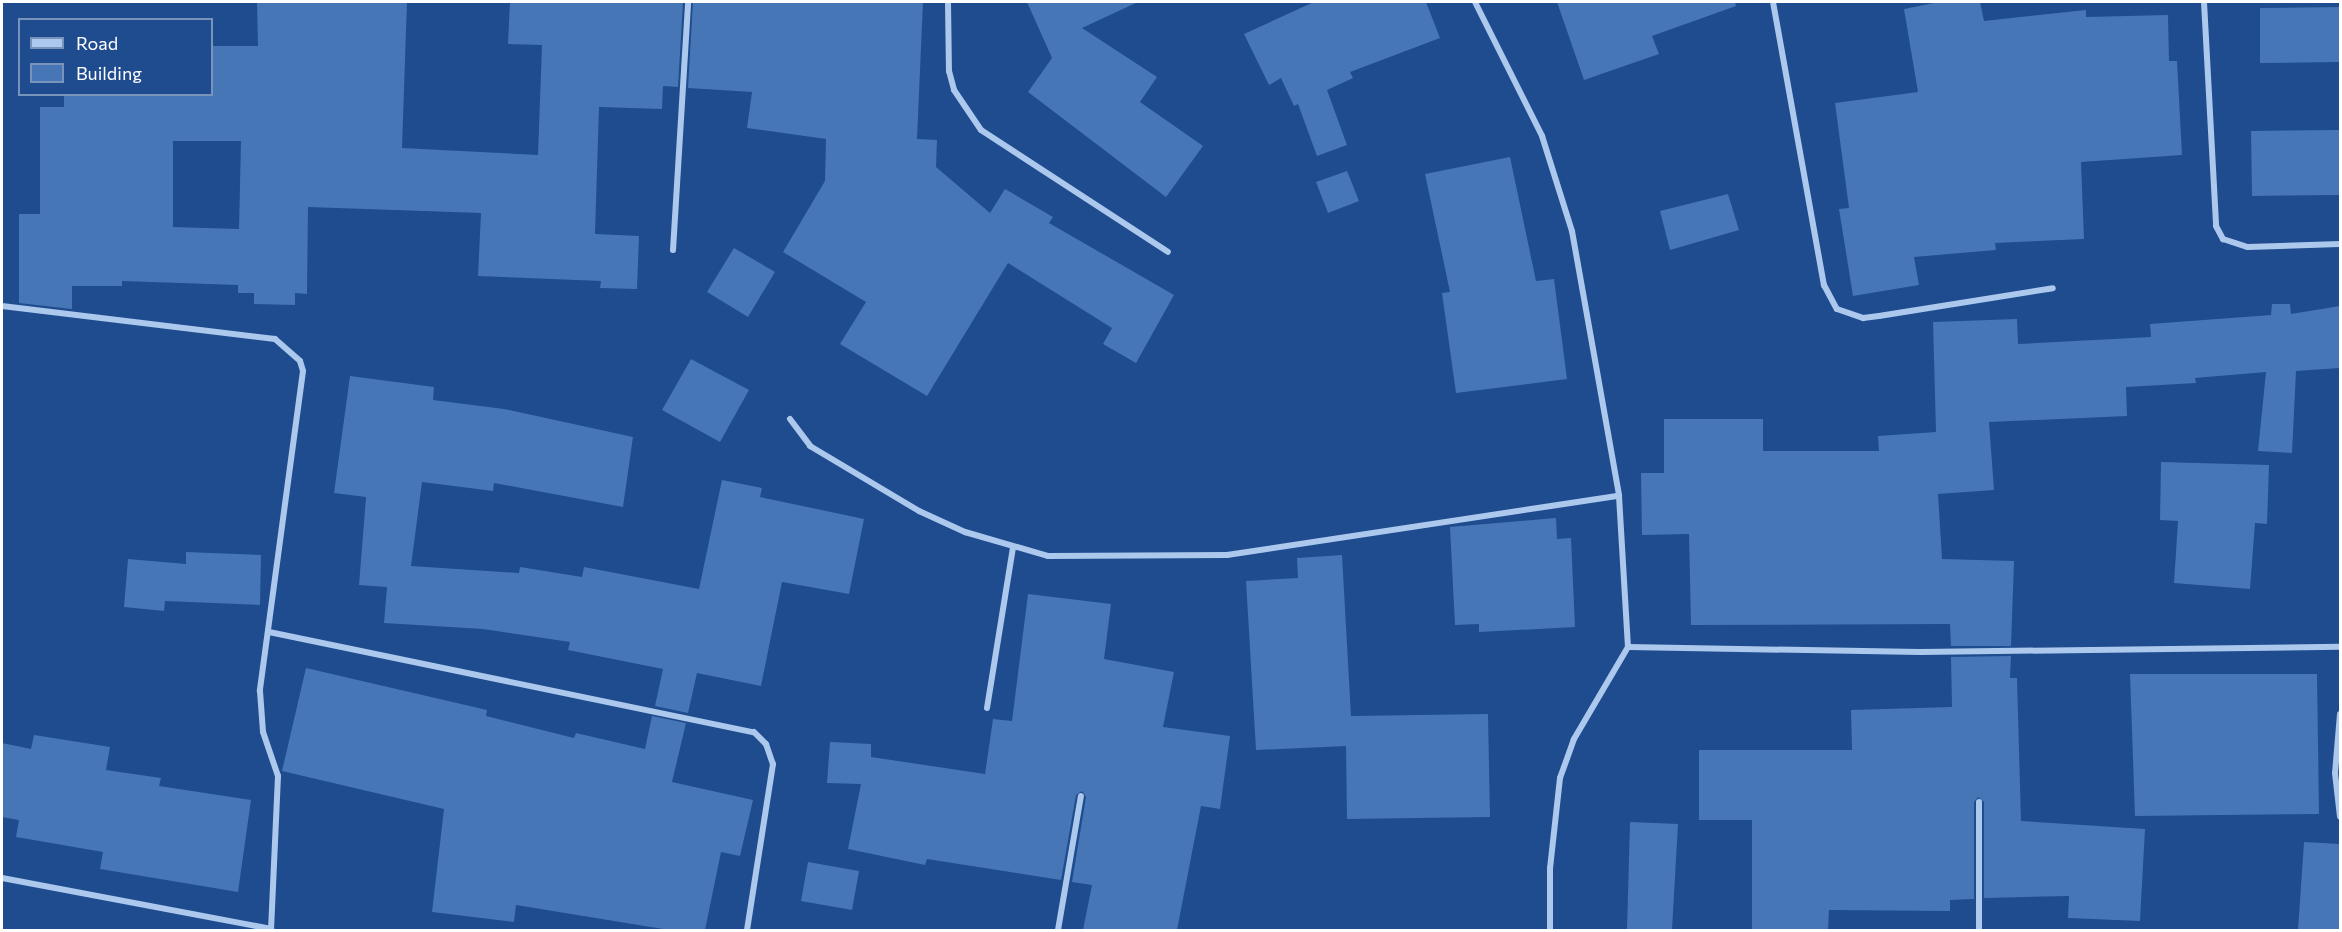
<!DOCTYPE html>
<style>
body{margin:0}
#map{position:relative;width:2342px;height:932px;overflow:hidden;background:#1e4c8e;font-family:Commissioner,sans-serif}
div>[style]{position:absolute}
.building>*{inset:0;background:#4676b6}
.minor>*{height:6px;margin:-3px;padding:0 3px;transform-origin:3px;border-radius:3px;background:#acc8ed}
span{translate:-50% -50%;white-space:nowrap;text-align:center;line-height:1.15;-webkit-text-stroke:4.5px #1e4c8e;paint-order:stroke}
.frame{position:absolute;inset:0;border:3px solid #fff;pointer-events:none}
.legend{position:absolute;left:18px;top:18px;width:195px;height:78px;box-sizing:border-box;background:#1e4c8e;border:2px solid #7894bb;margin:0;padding:8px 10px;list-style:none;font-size:18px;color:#fff}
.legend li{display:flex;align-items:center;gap:12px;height:30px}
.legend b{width:30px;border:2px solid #7894bb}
</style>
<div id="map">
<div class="building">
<div style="clip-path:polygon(evenodd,257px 2px,407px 2px,402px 148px,538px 155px,542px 45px,508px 44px,510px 2px,683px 2px,678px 87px,663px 86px,662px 109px,599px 107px,595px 234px,639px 236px,637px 289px,600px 288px,601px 281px,478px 276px,481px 213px,308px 207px,307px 294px,295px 293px,295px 305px,254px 304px,254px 293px,238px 293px,238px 285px,122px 281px,122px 286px,72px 286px,72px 309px,19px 303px,19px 214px,40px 214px,40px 107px,64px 107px,64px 94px,212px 94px,212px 46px,258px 46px,257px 2px,173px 141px,241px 141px,239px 229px,173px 227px,173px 141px)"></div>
<div style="clip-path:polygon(693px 2px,923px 2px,917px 139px,937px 140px,936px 167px,990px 213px,1005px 189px,1053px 217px,1049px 223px,1174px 295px,1136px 363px,1103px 344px,1112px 328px,1008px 263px,927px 396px,840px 344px,866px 302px,783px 252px,825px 181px,826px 139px,747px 128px,752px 92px,688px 88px)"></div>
<div style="clip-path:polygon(1027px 2px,1138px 2px,1082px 28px,1157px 77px,1140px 102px,1203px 146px,1166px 197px,1028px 92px,1052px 58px)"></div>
<div style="clip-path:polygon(1314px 2px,1426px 2px,1440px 38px,1350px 72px,1353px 78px,1327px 90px,1347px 145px,1317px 156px,1298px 104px,1294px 106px,1281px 78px,1269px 85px,1244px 34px)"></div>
<div style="clip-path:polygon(1557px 2px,1735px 2px,1736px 6px,1652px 36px,1659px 54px,1584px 80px)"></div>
<div style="clip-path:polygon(1939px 2px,1980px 2px,1984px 21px,2086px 10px,2086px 17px,2168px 15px,2169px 61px,2177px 61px,2182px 155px,2081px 162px,2084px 239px,1995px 243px,1996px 250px,1914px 257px,1919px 285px,1853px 296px,1839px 209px,1849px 208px,1835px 103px,1918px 92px,1904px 9px)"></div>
<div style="clip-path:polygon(2340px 7px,2340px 62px,2260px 63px,2260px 8px)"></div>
<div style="clip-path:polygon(2340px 130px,2340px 195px,2252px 196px,2251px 131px)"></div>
<div style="clip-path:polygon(1510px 157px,1536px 281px,1554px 279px,1567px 379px,1456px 393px,1442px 293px,1450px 292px,1425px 174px)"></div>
<div style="clip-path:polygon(1347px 171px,1359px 201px,1328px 213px,1316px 182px)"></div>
<div style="clip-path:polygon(1728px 194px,1739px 230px,1670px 250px,1660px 211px)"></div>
<div style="clip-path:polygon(734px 248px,775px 272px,748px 317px,707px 292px)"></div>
<div style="clip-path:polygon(2272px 304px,2290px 304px,2291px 314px,2340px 306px,2340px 368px,2296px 371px,2292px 453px,2258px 451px,2266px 372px,2195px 378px,2196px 383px,2126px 387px,2127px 416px,1989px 422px,1994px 490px,1938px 494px,1942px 559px,2014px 561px,2011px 646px,1951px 646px,1950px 624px,1691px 625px,1689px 534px,1642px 535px,1641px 473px,1664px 473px,1664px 419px,1763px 419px,1763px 451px,1879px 451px,1878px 436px,1936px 432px,1933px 322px,2017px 319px,2018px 344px,2151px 337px,2150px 324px,2271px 315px)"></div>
<div style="clip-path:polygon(691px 359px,749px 390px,720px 442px,662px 410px)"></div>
<div style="clip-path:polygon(350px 376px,434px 387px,433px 400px,504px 409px,633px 437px,623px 507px,494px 483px,493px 491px,422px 482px,411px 566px,519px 573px,520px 567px,582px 577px,584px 567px,699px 589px,722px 480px,762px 488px,760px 497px,864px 519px,849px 594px,782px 582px,761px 686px,697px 673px,688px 713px,655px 706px,663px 669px,568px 650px,570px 642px,483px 629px,384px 623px,387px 587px,359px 585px,366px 497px,334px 493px)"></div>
<div style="clip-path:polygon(2161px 462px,2269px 465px,2267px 524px,2255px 523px,2250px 589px,2174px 583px,2178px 521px,2160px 520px)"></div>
<div style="clip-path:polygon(1556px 518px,1557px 539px,1571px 538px,1575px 627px,1479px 632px,1479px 624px,1455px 625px,1450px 527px)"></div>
<div style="clip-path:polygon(186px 552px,261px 555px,260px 605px,165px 601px,164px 611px,124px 607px,128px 559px,186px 564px)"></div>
<div style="clip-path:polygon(1342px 555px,1351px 716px,1488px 714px,1490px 817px,1347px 819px,1346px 746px,1256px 750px,1246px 581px,1298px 578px,1297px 558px)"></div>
<div style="clip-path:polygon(1028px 594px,1111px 604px,1104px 659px,1174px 672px,1163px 727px,1230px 736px,1220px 809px,1201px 806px,1177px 930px,1083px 930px,1092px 885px,1072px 882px,1086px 797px,1082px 791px,1076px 795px,1061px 880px,927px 859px,925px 865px,848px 849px,861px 784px,827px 783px,830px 742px,871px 744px,871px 757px,985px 774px,993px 719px,1012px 721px)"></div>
<div style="clip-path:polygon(2011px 656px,2010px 678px,2017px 678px,2021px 821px,2145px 829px,2140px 921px,2068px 918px,2069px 896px,1984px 898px,1984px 802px,1978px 797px,1974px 802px,1974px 899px,1950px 900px,1950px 911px,1829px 910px,1828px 930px,1752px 930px,1752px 820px,1699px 820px,1699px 750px,1852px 750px,1851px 710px,1952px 707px,1951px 657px)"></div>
<div style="clip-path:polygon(306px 668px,487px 710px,486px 716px,574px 738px,576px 733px,645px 749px,652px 716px,686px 723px,672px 782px,753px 800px,740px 856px,721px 852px,705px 930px,669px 930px,516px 905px,514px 922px,432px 912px,444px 809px,282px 771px)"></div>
<div style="clip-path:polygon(2130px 674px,2317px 674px,2319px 814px,2135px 816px)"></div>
<div style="clip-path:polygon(34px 735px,110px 747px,106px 770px,161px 778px,159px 786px,251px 800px,238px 892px,100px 869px,103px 852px,16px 837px,19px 820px,2px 817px,2px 743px,31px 749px)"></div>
<div style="clip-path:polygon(1630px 822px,1678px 824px,1672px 930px,1627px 930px)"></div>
<div style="clip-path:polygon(2304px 842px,2340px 844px,2340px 930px,2298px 930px)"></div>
<div style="clip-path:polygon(808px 862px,859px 871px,852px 910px,801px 901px)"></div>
</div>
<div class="minor">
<div style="left:948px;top:2px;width:69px;rotate:89.2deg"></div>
<div style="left:949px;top:71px;width:20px;rotate:75deg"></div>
<div style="left:954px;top:90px;width:48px;rotate:56deg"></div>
<div style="left:981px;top:130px;width:223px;rotate:33.1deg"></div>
<div style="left:1475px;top:2px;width:150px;rotate:63.4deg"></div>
<div style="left:1542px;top:136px;width:100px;rotate:72.5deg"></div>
<div style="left:1572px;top:231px;width:269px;rotate:79.9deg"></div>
<div style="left:1619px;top:496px;width:151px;rotate:86.6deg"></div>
<div style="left:1628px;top:647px;width:107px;rotate:120.4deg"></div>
<div style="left:1574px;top:739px;width:41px;rotate:109.7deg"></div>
<div style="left:1560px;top:778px;width:91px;rotate:96.3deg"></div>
<div style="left:1550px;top:868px;width:62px;rotate:90deg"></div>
<div style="left:1773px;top:2px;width:288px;rotate:79.8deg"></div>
<div style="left:1824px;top:285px;width:27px;rotate:62deg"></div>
<div style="left:1837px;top:309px;width:28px;rotate:19deg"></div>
<div style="left:1863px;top:318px;width:16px;rotate:-7deg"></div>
<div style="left:1879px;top:316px;width:176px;rotate:-9.1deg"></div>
<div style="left:2204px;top:2px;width:224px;rotate:86.9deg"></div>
<div style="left:2216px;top:226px;width:15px;rotate:62deg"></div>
<div style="left:2223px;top:239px;width:26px;rotate:18deg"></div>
<div style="left:2248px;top:247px;width:92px;rotate:-1.9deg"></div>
<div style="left:673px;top:250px;width:248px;rotate:-86.5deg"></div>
<div style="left:2px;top:306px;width:275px;rotate:6.9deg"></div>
<div style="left:275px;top:339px;width:33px;rotate:41deg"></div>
<div style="left:300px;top:361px;width:10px;rotate:73deg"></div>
<div style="left:303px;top:371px;width:323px;rotate:97.7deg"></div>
<div style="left:260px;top:691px;width:41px;rotate:85.8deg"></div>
<div style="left:263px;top:732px;width:46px;rotate:71.2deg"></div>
<div style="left:278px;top:776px;width:154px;rotate:92.6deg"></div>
<div style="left:790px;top:419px;width:34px;rotate:53deg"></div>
<div style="left:810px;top:446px;width:127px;rotate:30.8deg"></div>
<div style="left:919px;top:511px;width:51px;rotate:24.5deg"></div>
<div style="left:965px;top:532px;width:86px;rotate:16.1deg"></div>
<div style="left:1048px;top:556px;width:179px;rotate:-0.3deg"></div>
<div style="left:1227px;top:555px;width:396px;rotate:-8.6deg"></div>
<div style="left:269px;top:632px;width:495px;rotate:11.7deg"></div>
<div style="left:754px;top:732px;width:17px;rotate:45deg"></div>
<div style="left:766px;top:744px;width:21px;rotate:71deg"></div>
<div style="left:773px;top:764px;width:168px;rotate:98.9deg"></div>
<div style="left:1628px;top:647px;width:292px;rotate:1deg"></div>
<div style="left:1920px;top:652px;width:420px;rotate:-0.7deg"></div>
<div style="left:987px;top:708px;width:162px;rotate:-80.8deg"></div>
<div style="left:2340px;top:714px;width:59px;rotate:94.8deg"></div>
<div style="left:2335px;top:773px;width:44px;rotate:83.5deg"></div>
<div style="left:2px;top:878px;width:274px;rotate:10.7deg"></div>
<div style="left:1058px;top:930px;width:136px;rotate:-80.3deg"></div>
<div style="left:1979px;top:930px;width:128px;rotate:-90deg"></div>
</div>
<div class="frame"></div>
<ul class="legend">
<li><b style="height:8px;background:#acc8ed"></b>Road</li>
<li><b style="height:16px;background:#4676b6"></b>Building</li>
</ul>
</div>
